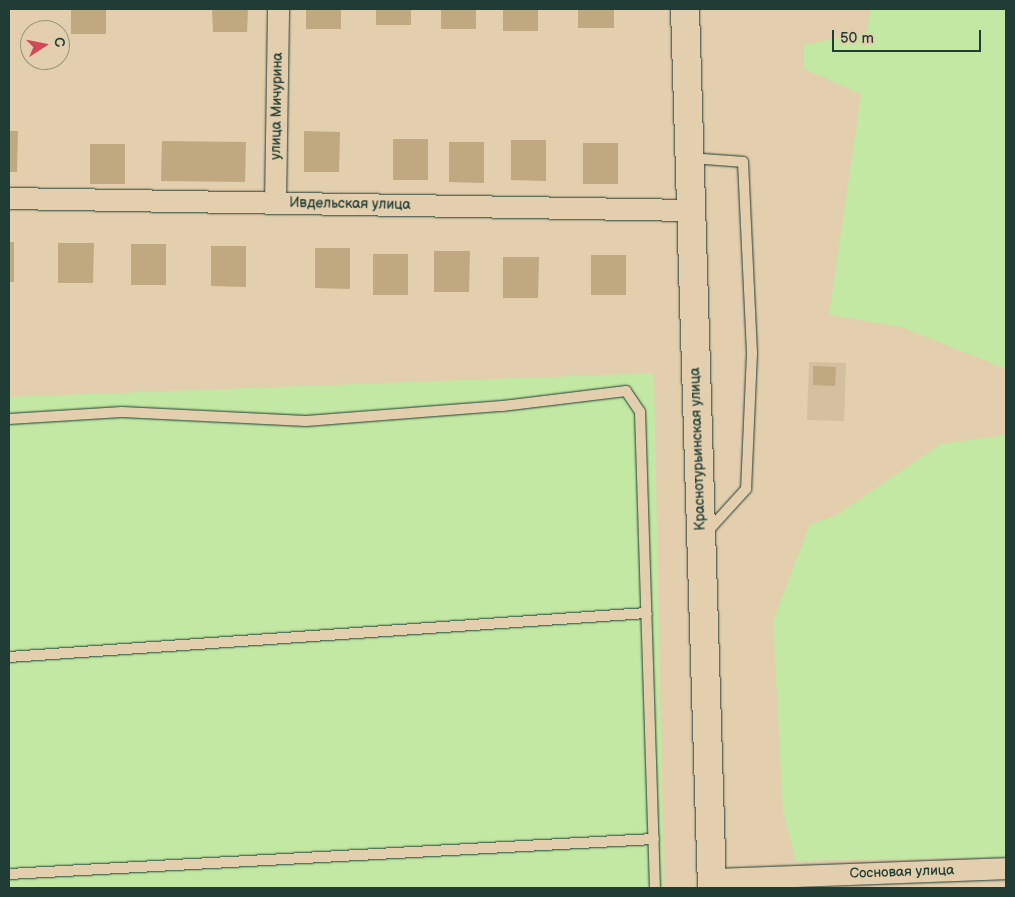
<!DOCTYPE html>
<meta charset="utf-8">
<style>
body{margin:0}
#map{position:relative;width:1015px;height:897px;overflow:hidden;background:#e3cead;font-family:"Balsamiq Sans",sans-serif}
div>[style]{position:absolute}
.built>*{inset:0;background:#d4c09e}
.green>*{inset:0;background:#c2e8a3}
.building>*{inset:0;background:#c0a881}
.roads{filter:drop-shadow(0 0 1px #1f3d34) drop-shadow(0 0 1px #1f3d34)}
.lane>*{height:10px;margin:-5px;padding:0 5px;transform-origin:5px;border-radius:5px;background:#e3cead}
.street>*{height:21px;margin:-10.5px;padding:0 10.5px;transform-origin:10.5px;border-radius:10.5px;background:#e3cead}
.secondary>*{height:28px;margin:-14px;padding:0 14px;transform-origin:14px;border-radius:14px;background:#e3cead}
span{translate:-50% -50%;white-space:nowrap;text-align:center;line-height:1.15;-webkit-text-stroke:4.5px #e3cead;paint-order:stroke}
.street-label{font-size:14px;color:#1f3d34}
.frame{position:absolute;inset:0;border:10px solid #1f3d34;pointer-events:none}
.north{position:absolute;left:20px;top:20px;width:50px;height:50px;box-sizing:border-box;background:#e3cead;border:1px solid #95947d;border-radius:50%;rotate:79deg;font-size:14px;font-weight:700;line-height:20px;text-align:center;color:#1f3d34}
.north::after{content:'';display:block;margin:auto;width:18px;height:22px;background:#d1495b;clip-path:polygon(50% 0,100% 100%,50% 72%,0 100%)}
.scale{position:absolute;left:832px;top:30px;width:149px;height:22px;box-sizing:border-box;border:2px solid #1f3d34;border-top:0;padding-left:6px;font-size:15px;line-height:18px;white-space:nowrap;color:#1f3d34;-webkit-text-stroke:4px #e3cead;paint-order:stroke}
</style>
<div id="map">
<div class="built">
<div style="clip-path:polygon(809px 362px,846px 363px,844px 421px,807px 420px)"></div>
</div>
<div class="green">
<div style="clip-path:polygon(871px 9px,1006px 9px,1006px 369px,901px 327px,829px 315px,861px 94px,804px 69px,804px 45px,867px 32px)"></div>
<div style="clip-path:polygon(654px 373px,664px 888px,9px 888px,9px 397px)"></div>
<div style="clip-path:polygon(1006px 435px,1006px 857px,796px 861px,783px 812px,773px 621px,810px 524px,835px 516px,941px 444px)"></div>
</div>
<div class="building">
<div style="clip-path:polygon(71px 9px,106px 9px,106px 34px,71px 34px)"></div>
<div style="clip-path:polygon(212px 9px,248px 9px,247px 32px,213px 32px)"></div>
<div style="clip-path:polygon(306px 9px,341px 9px,341px 29px,306px 29px)"></div>
<div style="clip-path:polygon(376px 9px,411px 9px,411px 25px,376px 25px)"></div>
<div style="clip-path:polygon(441px 9px,476px 9px,476px 29px,441px 29px)"></div>
<div style="clip-path:polygon(503px 9px,538px 9px,538px 31px,503px 31px)"></div>
<div style="clip-path:polygon(578px 9px,614px 9px,614px 28px,578px 28px)"></div>
<div style="clip-path:polygon(9px 131px,18px 131px,17px 172px,9px 172px)"></div>
<div style="clip-path:polygon(304px 131px,340px 132px,339px 172px,304px 172px)"></div>
<div style="clip-path:polygon(393px 139px,428px 139px,428px 180px,393px 180px)"></div>
<div style="clip-path:polygon(511px 140px,546px 140px,546px 181px,511px 180px)"></div>
<div style="clip-path:polygon(162px 141px,246px 142px,245px 182px,161px 181px)"></div>
<div style="clip-path:polygon(449px 142px,484px 142px,484px 183px,449px 182px)"></div>
<div style="clip-path:polygon(583px 143px,618px 143px,618px 184px,583px 184px)"></div>
<div style="clip-path:polygon(90px 144px,125px 144px,125px 184px,90px 184px)"></div>
<div style="clip-path:polygon(9px 242px,14px 242px,14px 282px,9px 282px)"></div>
<div style="clip-path:polygon(58px 243px,94px 243px,93px 283px,58px 283px)"></div>
<div style="clip-path:polygon(131px 244px,166px 244px,166px 285px,131px 285px)"></div>
<div style="clip-path:polygon(211px 246px,246px 246px,246px 287px,211px 286px)"></div>
<div style="clip-path:polygon(315px 248px,350px 248px,350px 289px,315px 288px)"></div>
<div style="clip-path:polygon(434px 251px,470px 251px,469px 292px,434px 292px)"></div>
<div style="clip-path:polygon(373px 254px,408px 254px,408px 295px,373px 295px)"></div>
<div style="clip-path:polygon(591px 255px,626px 255px,626px 295px,591px 295px)"></div>
<div style="clip-path:polygon(503px 257px,539px 257px,538px 298px,503px 298px)"></div>
<div style="clip-path:polygon(813px 366px,836px 367px,835px 386px,813px 385px)"></div>
</div>
<div class="roads">
<div class="lane">
<div style="left:690px;top:158px;width:53px;rotate:4.3deg"></div>
<div style="left:743px;top:162px;width:191px;rotate:87.3deg"></div>
<div style="left:752px;top:353px;width:136px;rotate:92.5deg"></div>
<div style="left:746px;top:489px;width:59px;rotate:132.3deg"></div>
<div style="left:9px;top:419px;width:113px;rotate:-3.5deg"></div>
<div style="left:122px;top:412px;width:184px;rotate:2.8deg"></div>
<div style="left:306px;top:421px;width:197px;rotate:-4.4deg"></div>
<div style="left:502px;top:406px;width:125px;rotate:-6.9deg"></div>
<div style="left:626px;top:391px;width:25px;rotate:56deg"></div>
<div style="left:640px;top:412px;width:476px;rotate:88.2deg"></div>
<div style="left:9px;top:657px;width:639px;rotate:-3.95deg"></div>
<div style="left:9px;top:874px;width:646px;rotate:-3.11deg"></div>
</div>
<div class="street">
<div style="left:9px;top:198px;width:682px;rotate:1.01deg"></div>
<div style="left:275px;top:203px;width:194px;rotate:-89.1deg"></div>
<div style="left:712px;top:879px;width:294px;rotate:-2.1deg"></div>
</div>
<div class="secondary">
<div style="left:685px;top:9px;width:879px;rotate:88.24deg"></div>
</div>
</div>
<div class="street-label">
<span style="left:277px;top:106px;rotate:-89deg">улица Мичурина</span>
<span style="left:350px;top:204px;rotate:1deg">Ивдельская улица</span>
<span style="left:698px;top:449px;rotate:-92deg">Краснотурьинская улица</span>
<span style="left:902px;top:872px;rotate:-2deg">Сосновая улица</span>
</div>
<div class="frame"></div>
<div class="north">С</div>
<div class="scale">50 m</div>
</div>
